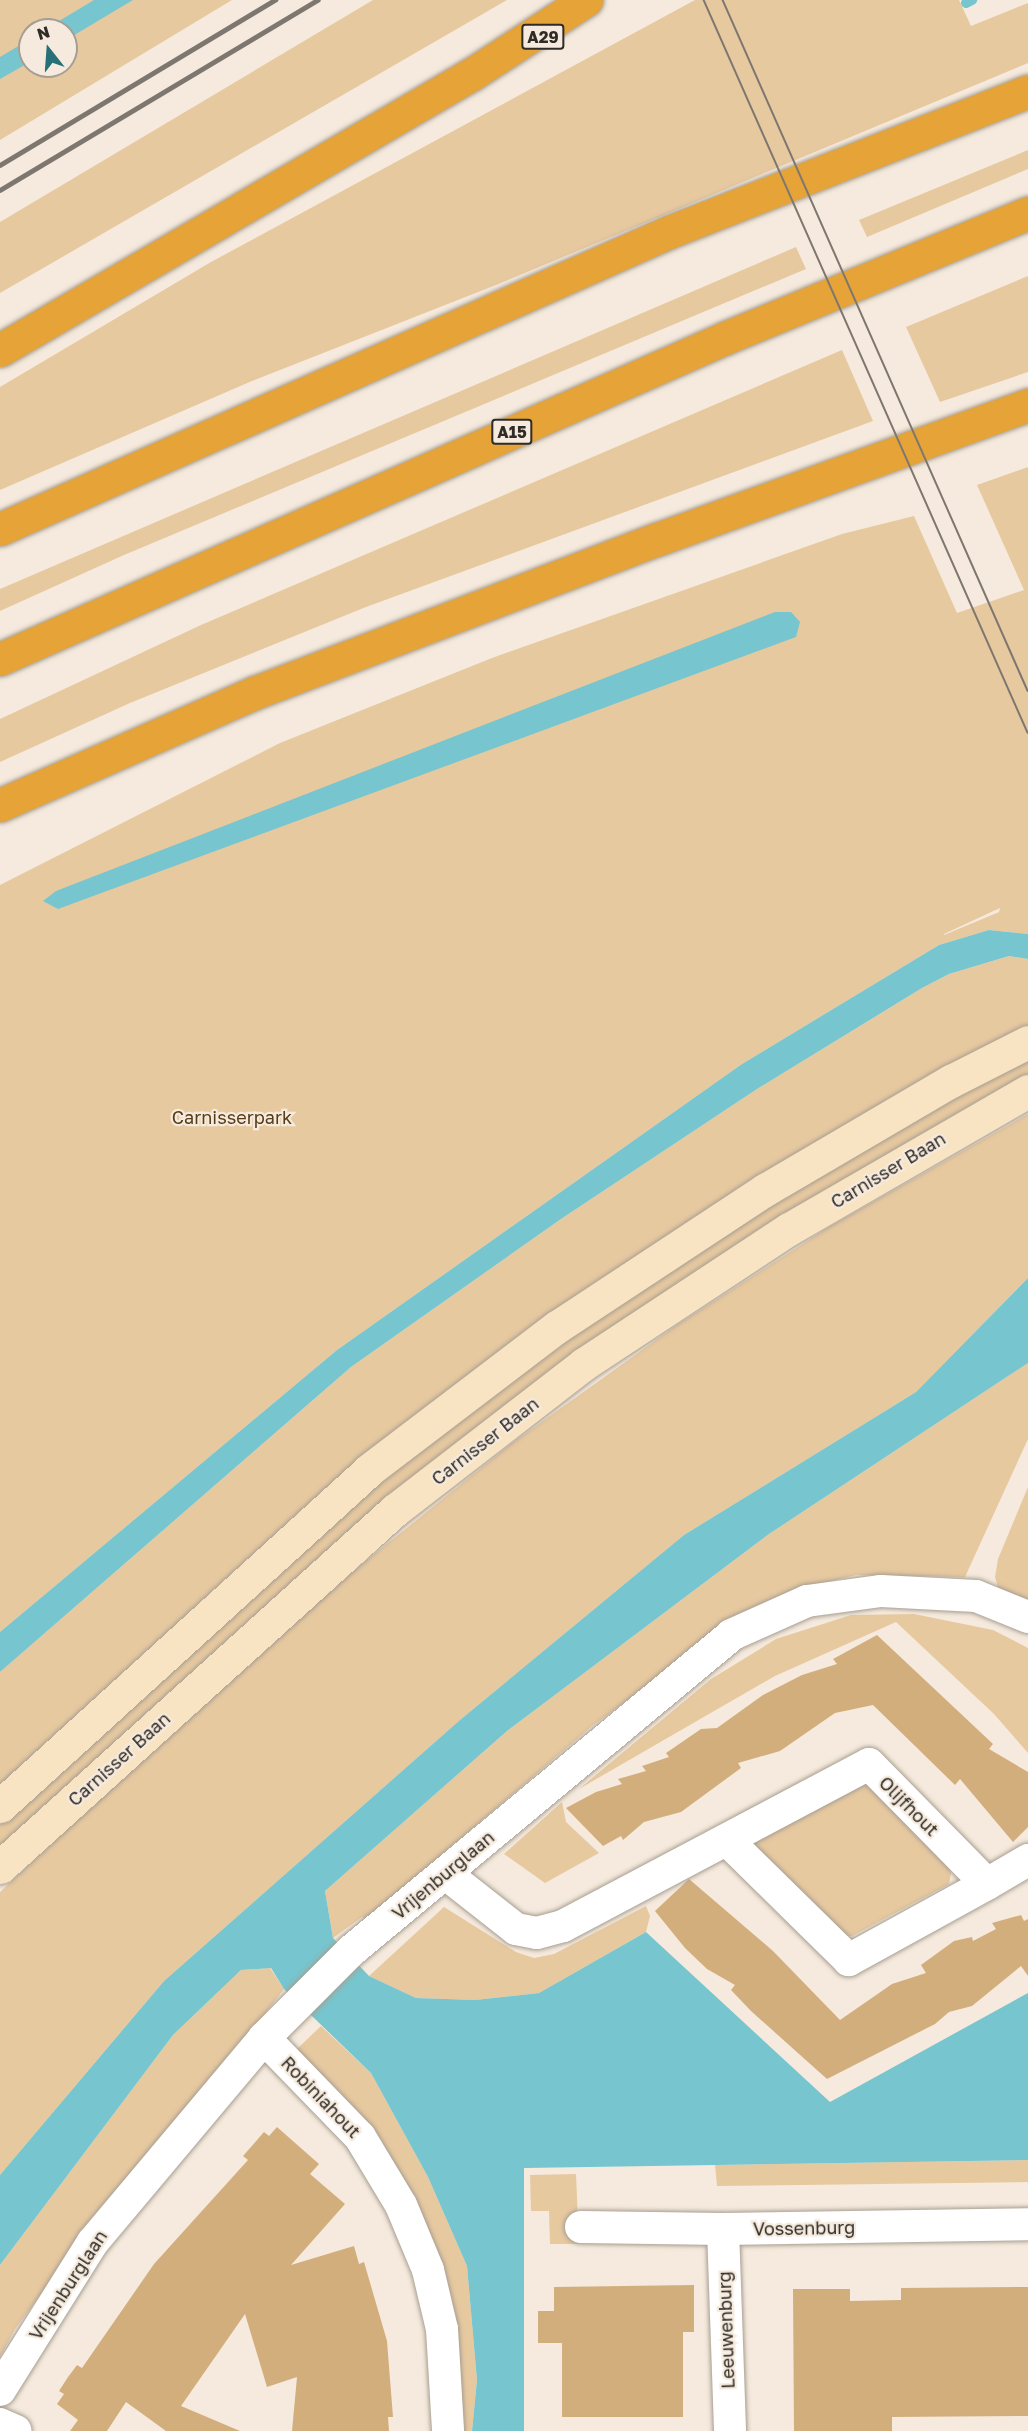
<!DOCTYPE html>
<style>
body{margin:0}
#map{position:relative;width:1028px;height:2431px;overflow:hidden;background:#f5eadd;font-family:"Golos Text",sans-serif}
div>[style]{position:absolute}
.green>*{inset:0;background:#e7c9a0}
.water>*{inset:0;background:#77c5ce}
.stream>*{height:10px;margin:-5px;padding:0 5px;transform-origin:5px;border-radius:5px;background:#77c5ce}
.building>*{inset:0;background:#d3ae7d}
.roads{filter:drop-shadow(0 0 2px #a79e91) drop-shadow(0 0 2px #a79e91)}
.minor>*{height:32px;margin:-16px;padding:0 16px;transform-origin:16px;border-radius:16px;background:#fff}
.secondary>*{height:33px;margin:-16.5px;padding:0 16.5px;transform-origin:16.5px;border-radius:16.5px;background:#f8e3c3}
.motorway>*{height:33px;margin:-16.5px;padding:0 16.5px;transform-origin:16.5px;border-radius:16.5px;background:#e6a338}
.tram>*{height:1.5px;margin:-0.75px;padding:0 0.75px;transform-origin:0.75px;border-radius:0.75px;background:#7e776f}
.rail>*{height:4.5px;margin:-2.25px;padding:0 2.25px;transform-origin:2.25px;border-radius:2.25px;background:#7e776f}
span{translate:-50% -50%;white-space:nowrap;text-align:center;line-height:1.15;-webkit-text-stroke:4.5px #f5eadd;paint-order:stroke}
.shield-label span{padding:2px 4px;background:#f5eadd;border:2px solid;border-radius:4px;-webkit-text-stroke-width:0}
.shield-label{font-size:16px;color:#2f2b26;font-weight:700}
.park-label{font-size:18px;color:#573d16}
.street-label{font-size:18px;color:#2f2b26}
.north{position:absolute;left:18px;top:18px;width:60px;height:60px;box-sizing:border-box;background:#f5eadd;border:2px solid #a69e94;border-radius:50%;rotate:343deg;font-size:16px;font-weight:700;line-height:24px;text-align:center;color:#2f2b26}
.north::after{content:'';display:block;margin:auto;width:21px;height:27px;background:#267078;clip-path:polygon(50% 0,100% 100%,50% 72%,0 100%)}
</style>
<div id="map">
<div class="green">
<div style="clip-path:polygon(evenodd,0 0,232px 0,0 140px,0 0,30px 30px,66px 30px,66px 66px,30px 66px,30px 30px)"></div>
<div style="clip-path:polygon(373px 0,507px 0,0 293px,0 222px)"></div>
<div style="clip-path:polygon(695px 0,959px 0,971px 26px,1028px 3px,1028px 63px,496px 285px,252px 381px,0 490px,0 387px,211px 262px)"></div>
<div style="clip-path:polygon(1028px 150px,1028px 169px,867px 237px,859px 220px)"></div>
<div style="clip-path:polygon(796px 247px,806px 269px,124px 555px,0 611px,0 589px)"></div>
<div style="clip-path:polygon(1028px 276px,1028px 372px,940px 402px,906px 327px)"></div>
<div style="clip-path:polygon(842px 350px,873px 421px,366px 607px,130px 703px,0 762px,0 719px,201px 625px)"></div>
<div style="clip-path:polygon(evenodd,1028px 467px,1028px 934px,989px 930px,939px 945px,742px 1064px,337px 1350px,0 1632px,0 885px,280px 743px,492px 658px,842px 534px,914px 516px,957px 613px,1024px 590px,977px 485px,1028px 467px,1000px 908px,999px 912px,944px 935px,944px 934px,1000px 908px)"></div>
<div style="clip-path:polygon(1009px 956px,1028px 959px,1028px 1039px,878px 1120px,367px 1471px,0 1801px,0 1672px,351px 1367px,561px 1219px,757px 1089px,922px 988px,949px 974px)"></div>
<div style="clip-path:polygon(1028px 1056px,1028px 1083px,635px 1318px,0 1856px,0 1824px,331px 1517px,547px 1350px,756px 1209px)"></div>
<div style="clip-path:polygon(1028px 1114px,1028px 1278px,916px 1392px,684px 1535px,460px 1720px,164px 1981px,0 2175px,0 1892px,294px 1619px,511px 1444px,677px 1325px,829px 1227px)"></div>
<div style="clip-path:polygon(1028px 1363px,1028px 1439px,965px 1577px,856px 1575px,802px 1588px,739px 1618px,592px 1726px,367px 1919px,362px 1917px,333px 1938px,325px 1891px,507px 1731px,769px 1534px)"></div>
<div style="clip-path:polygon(1028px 1487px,1028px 1606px,999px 1591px,995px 1577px,998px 1559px)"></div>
<div style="clip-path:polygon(914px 1614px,993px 1630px,1028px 1648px,1028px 1753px,994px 1714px,896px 1622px,775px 1676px,579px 1789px,711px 1679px,776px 1639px,851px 1615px)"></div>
<div style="clip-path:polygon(860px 1779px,945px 1860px,951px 1873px,949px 1884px,852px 1936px,844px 1936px,760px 1856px,755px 1844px,760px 1833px)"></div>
<div style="clip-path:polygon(562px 1802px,566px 1822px,599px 1853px,545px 1883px,504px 1854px)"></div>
<div style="clip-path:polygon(646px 1906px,650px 1916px,646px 1932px,539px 1993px,475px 2000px,416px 1998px,369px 1976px,444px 1907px,516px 1952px,534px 1958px,554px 1954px)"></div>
<div style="clip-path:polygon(270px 1968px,284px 1989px,267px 2011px,262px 2031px,115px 2195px,15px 2329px,0 2357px,0 2265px,173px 2035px,241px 1970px)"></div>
<div style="clip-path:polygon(321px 2026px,371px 2073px,428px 2177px,467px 2266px,477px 2380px,472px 2431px,459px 2431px,439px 2276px,297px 2049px)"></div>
<div style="clip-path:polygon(1028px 2160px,1028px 2182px,717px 2186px,715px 2165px)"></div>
<div style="clip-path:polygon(576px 2174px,579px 2244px,550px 2244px,549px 2211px,531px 2211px,530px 2175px)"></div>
</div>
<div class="water">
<div style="clip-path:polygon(94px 0,133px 0,66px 40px,66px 30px,44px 30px)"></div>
<div style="clip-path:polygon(30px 39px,30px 62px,0 79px,0 57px)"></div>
<div style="clip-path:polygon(775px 612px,791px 612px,800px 622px,796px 637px,58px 909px,43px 901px,56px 891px)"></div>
<div style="clip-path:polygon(989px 930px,1028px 934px,1028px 959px,1009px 956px,949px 974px,922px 988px,757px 1089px,561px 1219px,351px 1367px,0 1672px,0 1632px,337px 1350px,742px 1064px,939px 945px)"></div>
<div style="clip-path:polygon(1028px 1278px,1028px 1363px,769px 1534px,507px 1731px,325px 1891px,333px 1938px,369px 1976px,416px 1998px,475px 2000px,539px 1993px,646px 1932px,830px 2102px,1028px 1993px,1028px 2160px,524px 2168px,524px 2431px,472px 2431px,477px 2380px,467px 2266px,428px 2177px,371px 2073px,284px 1989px,271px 1968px,241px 1970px,173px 2035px,0 2265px,0 2175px,164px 1981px,460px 1720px,684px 1535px,916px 1392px)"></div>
</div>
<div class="stream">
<div style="left:966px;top:3px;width:7px;rotate:-27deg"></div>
</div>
<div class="building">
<div style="clip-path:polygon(877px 1635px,993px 1744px,989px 1749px,1028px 1772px,1028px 1827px,1013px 1842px,960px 1779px,955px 1785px,873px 1705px,835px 1713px,780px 1751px,738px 1763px,741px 1768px,681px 1812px,644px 1822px,623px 1840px,621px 1836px,603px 1846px,566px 1808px,596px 1792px,622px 1784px,618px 1779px,646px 1771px,642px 1766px,669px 1757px,666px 1753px,701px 1729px,717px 1728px,763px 1695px,802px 1675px,837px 1664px,833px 1659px)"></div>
<div style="clip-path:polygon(689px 1879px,773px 1951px,840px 2020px,892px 1984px,926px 1973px,921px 1965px,954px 1941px,972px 1937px,973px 1941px,996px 1929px,992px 1923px,1021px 1915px,1024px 1921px,1028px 1919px,1028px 1976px,1021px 1966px,972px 2006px,949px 2012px,935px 2024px,827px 2079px,751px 2011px,731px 1990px,735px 1985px,707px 1969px,685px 1948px,655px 1911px)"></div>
<div style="clip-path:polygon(277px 2127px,319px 2164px,310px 2174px,345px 2204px,291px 2265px,354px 2246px,359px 2264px,364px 2262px,387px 2341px,393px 2417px,388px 2417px,389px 2431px,292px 2431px,297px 2377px,267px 2387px,245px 2314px,181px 2406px,240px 2431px,166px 2431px,126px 2402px,107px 2431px,70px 2431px,78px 2420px,57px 2404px,64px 2394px,59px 2391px,68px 2377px,77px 2365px,82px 2368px,154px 2264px,248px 2160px,243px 2156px,264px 2132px,269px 2136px)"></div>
<div style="clip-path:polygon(694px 2285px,694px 2332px,683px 2332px,683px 2417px,562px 2417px,562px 2343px,538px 2343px,538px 2311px,554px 2311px,554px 2287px)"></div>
<div style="clip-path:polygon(1028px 2287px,1028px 2416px,892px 2417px,892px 2431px,794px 2431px,793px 2289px,850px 2289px,850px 2301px,901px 2300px,901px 2288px)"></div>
</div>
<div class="roads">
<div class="minor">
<div style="left:446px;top:1874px;width:89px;rotate:38.2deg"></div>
<div style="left:516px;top:1929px;width:21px;rotate:11deg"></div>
<div style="left:537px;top:1933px;width:27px;rotate:-15deg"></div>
<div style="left:563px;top:1926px;width:346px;rotate:-27.9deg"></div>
<div style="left:869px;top:1764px;width:168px;rotate:45.5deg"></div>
<div style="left:987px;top:1884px;width:158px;rotate:151.2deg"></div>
<div style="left:849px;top:1960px;width:171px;rotate:-135.5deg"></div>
<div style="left:987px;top:1884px;width:48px;rotate:-30.3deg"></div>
<div style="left:264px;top:2038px;width:138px;rotate:45.9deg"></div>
<div style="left:360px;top:2137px;width:79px;rotate:58.9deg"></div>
<div style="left:401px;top:2205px;width:70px;rotate:67.4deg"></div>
<div style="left:428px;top:2270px;width:61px;rotate:76.7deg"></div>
<div style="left:442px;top:2329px;width:102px;rotate:86.6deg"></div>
<div style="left:581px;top:2227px;width:142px;rotate:0.8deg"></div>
<div style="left:723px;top:2229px;width:305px;rotate:-0.9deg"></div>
<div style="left:723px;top:2229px;width:202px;rotate:88deg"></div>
<div style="left:0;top:2390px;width:175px;rotate:-57.9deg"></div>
<div style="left:93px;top:2242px;width:266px;rotate:-50deg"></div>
<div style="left:264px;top:2038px;width:123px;rotate:-45deg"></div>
<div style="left:351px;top:1951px;width:494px;rotate:-39.7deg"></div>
<div style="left:731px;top:1635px;width:83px;rotate:-24.1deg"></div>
<div style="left:807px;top:1601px;width:75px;rotate:-7.7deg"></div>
<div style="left:881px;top:1591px;width:95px;rotate:3deg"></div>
<div style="left:976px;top:1596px;width:56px;rotate:22deg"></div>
<div style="left:0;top:2424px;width:17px;rotate:24deg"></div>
</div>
<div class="secondary">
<div style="left:0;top:1806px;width:499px;rotate:-42.3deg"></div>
<div style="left:369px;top:1470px;width:236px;rotate:-37.3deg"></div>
<div style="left:557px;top:1327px;width:249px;rotate:-33.4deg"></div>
<div style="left:765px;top:1190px;width:216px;rotate:-30.4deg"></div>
<div style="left:951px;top:1081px;width:86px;rotate:-26.9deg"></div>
<div style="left:0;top:1867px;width:532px;rotate:-42.11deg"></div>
<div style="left:395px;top:1510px;width:239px;rotate:-37.7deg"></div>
<div style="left:584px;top:1364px;width:245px;rotate:-33.4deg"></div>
<div style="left:789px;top:1229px;width:276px;rotate:-30deg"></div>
</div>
<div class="motorway">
<div style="left:0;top:350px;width:547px;rotate:-30.32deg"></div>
<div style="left:472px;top:74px;width:136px;rotate:-33deg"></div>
<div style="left:0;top:529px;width:732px;rotate:-23.94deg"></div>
<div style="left:669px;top:232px;width:386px;rotate:-21.4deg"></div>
<div style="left:0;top:659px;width:793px;rotate:-23.88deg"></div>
<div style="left:725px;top:338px;width:328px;rotate:-22.4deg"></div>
<div style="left:0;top:805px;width:278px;rotate:-23.8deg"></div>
<div style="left:254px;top:693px;width:432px;rotate:-20.9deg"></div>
<div style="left:658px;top:539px;width:394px;rotate:-19.9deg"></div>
</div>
</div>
<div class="tram">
<div style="left:704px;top:0;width:801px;rotate:66.15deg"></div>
<div style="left:723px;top:0;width:755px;rotate:66.18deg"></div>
</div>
<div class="rail">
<div style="left:0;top:165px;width:321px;rotate:-31deg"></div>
<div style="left:0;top:190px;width:370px;rotate:-30.9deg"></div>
</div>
<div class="shield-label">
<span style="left:543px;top:37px">A29</span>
<span style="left:512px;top:432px">A15</span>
</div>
<div class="park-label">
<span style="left:232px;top:1117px">Carnisserpark</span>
</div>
<div class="street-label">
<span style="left:888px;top:1170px;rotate:-31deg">Carnisser Baan</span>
<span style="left:485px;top:1441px;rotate:-38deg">Carnisser Baan</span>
<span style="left:119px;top:1759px;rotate:-42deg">Carnisser Baan</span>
<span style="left:909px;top:1806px;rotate:45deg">Olijfhout</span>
<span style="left:443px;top:1875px;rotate:-40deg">Vrijenburglaan</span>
<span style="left:321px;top:2097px;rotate:46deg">Robiniahout</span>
<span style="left:804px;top:2228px;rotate:-1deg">Vossenburg</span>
<span style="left:68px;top:2285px;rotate:-57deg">Vrijenburglaan</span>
<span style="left:726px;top:2330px;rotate:-92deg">Leeuwenburg</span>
</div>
<div class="north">N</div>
</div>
